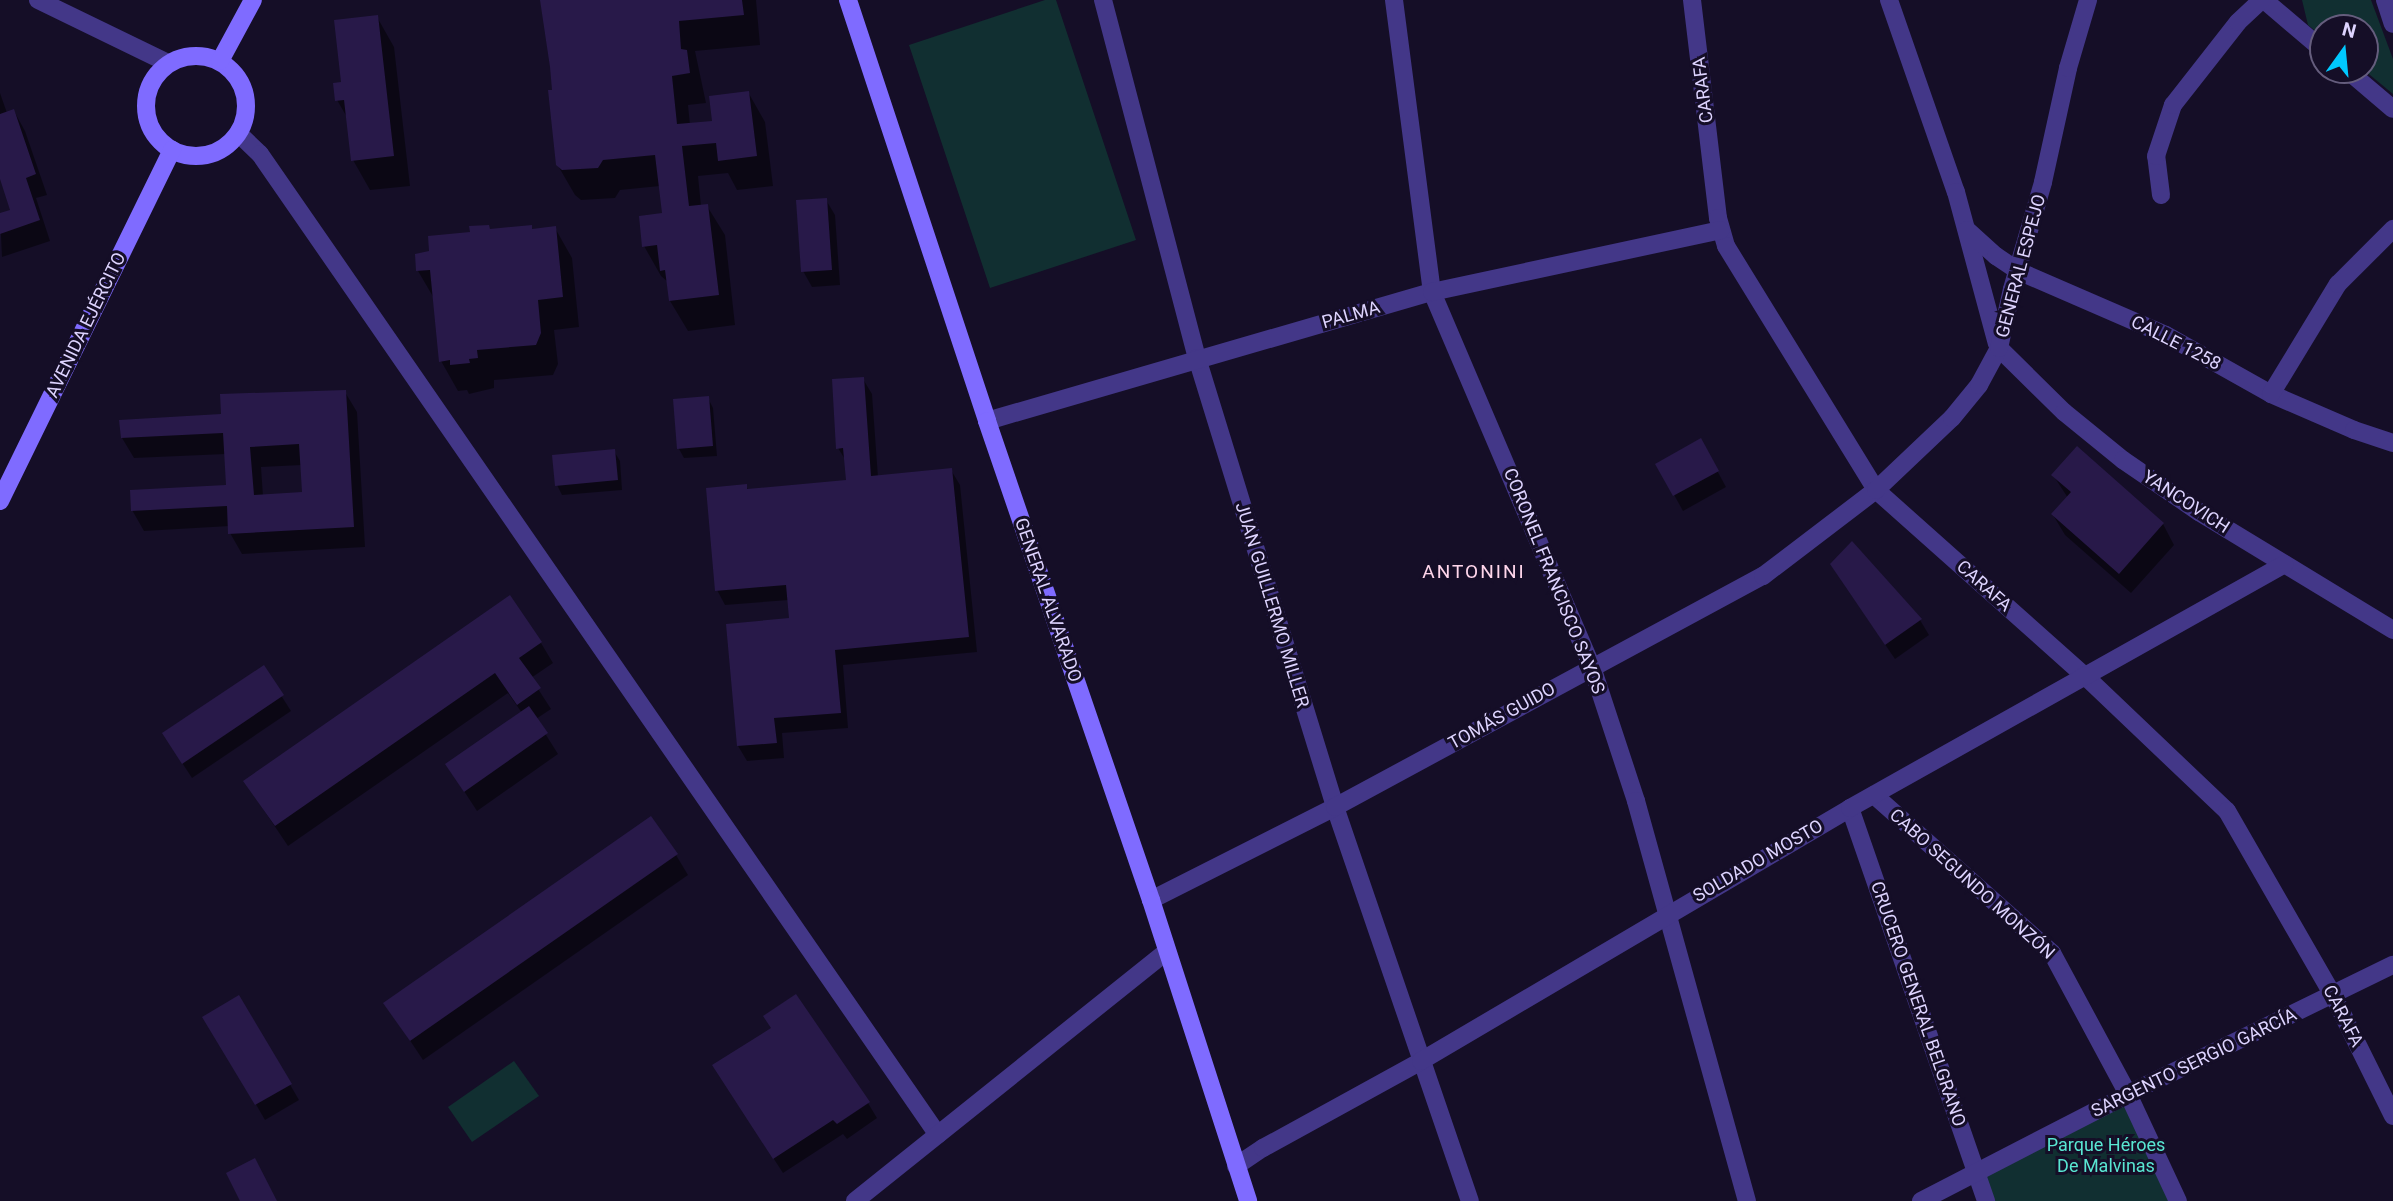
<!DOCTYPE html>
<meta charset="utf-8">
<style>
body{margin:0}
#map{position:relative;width:2393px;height:1201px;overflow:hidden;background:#150e27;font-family:Roboto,sans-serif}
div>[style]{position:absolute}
.green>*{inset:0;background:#112f31}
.shadow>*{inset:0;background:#0007}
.building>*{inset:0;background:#281949}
.street>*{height:18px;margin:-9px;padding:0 9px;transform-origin:9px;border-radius:9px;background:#433788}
.secondary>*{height:18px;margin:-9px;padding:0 9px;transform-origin:9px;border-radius:9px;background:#7f6bff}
.secondary>.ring{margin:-9px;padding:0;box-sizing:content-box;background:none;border:18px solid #7f6bff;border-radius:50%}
span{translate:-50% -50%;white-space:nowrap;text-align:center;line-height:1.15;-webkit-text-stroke:6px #150e27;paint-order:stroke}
.street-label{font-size:18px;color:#ded4ff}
.park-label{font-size:18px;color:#59e6d2}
.neighbourhood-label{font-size:19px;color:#ffd6eb;letter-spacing:2px}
.north{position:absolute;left:2309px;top:14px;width:70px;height:70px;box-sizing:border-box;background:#150e27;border:2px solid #655d7d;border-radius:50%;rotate:15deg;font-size:19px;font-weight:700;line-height:28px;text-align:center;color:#ded4ff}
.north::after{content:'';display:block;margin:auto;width:24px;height:32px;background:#00c9ff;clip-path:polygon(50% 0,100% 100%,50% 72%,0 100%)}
</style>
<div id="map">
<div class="green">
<div style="clip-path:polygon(1045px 0,1056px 0,1136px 240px,990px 288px,909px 45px)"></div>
<div style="clip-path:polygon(2302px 0,2371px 0,2393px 59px,2393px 94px,2364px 70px,2365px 28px,2323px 28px,2323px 37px,2308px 25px)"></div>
<div style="clip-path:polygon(514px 1061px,539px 1096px,472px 1142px,448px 1107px)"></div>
<div style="clip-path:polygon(2128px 1094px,2178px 1201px,1986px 1201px,1977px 1172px)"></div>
</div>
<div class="shadow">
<div style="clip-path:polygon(542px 0,756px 0,760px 45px,695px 51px,706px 103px,688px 105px,690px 125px,714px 122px,748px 92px,765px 122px,773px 186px,737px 190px,728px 173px,698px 176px,701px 206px,707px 206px,725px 235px,735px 325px,688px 331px,670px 301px,668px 282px,661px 276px,644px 246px,664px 215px,660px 186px,620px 190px,615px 198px,581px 200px,575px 195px,557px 164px,554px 91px)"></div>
<div style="clip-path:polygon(377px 17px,394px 47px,410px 186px,370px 190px,353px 160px,348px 119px,337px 100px)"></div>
<div style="clip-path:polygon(0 93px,7px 113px,14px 111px,25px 131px,47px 195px,36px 198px,50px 241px,2px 257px,0 215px,12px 211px,0 173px)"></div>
<div style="clip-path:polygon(826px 200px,835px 215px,840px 285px,812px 287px,803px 271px)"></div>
<div style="clip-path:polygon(488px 226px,491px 231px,555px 228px,572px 258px,579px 327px,554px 330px,558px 364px,553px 375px,494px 380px,494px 388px,469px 394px,467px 390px,458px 391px,441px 361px,435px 300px,418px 271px,431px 253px)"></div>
<div style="clip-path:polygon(863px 379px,872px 394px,878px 477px,951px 470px,960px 485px,977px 652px,843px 665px,848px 728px,782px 733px,784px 758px,747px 761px,738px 746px,791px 620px,789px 600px,725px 605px,717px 590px,746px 486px,748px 490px,848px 481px,846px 461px,838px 448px)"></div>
<div style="clip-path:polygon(evenodd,345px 392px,357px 412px,365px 547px,242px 554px,230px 533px,230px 526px,144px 531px,132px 510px,228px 487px,226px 454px,134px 458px,122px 438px,121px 421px,223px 416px,345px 392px,302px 465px,304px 494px,263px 496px,261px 467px,302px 465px)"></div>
<div style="clip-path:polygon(708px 398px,713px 408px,717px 456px,684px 458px,679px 449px)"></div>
<div style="clip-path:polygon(1701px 441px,1726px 487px,1683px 511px,1657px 464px)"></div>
<div style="clip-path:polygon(614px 451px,620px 461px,622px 490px,562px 495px,557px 485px)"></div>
<div style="clip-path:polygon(2053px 475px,2163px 524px,2174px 545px,2131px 593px,2065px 535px,2053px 515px,2068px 498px)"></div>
<div style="clip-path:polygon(1852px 544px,1920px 620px,1929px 635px,1895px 659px,1841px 580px)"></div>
<div style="clip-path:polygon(541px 643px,553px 663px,531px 678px,551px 709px,536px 719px,558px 754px,477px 811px,447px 765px,522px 713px,508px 693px,288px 846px,245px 782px)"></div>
<div style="clip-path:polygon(263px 667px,291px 711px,192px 778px,173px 749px)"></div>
<div style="clip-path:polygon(676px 855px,688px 875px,423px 1060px,385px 1003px)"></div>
<div style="clip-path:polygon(239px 997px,299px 1100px,265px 1120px,205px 1017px)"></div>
<div style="clip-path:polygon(723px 1081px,868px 1103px,877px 1118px,847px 1139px,843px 1134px,783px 1173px)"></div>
</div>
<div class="building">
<div style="clip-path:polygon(540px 0,742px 0,744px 15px,679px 21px,681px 49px,687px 50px,690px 73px,672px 76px,677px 124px,712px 121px,709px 96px,749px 91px,757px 156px,718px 161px,716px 143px,682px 146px,689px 206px,708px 204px,719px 295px,669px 301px,665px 270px,660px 271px,657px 245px,642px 247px,639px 216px,662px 213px,655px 155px,603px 160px,598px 168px,562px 170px,556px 165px,548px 90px,552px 90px,550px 67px)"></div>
<div style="clip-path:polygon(378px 15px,394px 156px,351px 161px,344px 100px,335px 101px,333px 83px,341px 82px,334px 20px)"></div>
<div style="clip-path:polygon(14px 109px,36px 174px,26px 178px,40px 220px,0 234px,0 213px,10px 210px,0 179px,0 114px)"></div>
<div style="clip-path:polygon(827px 198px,832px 270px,801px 272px,796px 200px)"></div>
<div style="clip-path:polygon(489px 225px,490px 229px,532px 225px,532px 229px,556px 226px,563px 297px,538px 300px,541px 333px,536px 345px,477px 350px,478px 358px,469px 359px,470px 363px,450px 365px,450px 360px,439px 362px,430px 270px,416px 271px,415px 254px,429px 251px,428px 236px,470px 232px,469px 226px)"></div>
<div style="clip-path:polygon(864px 377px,871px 476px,952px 468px,969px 637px,835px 650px,841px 713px,774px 718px,777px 743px,737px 746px,726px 624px,789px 618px,786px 585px,715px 591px,706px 488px,747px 484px,747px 489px,846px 480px,843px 448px,836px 449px,832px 379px)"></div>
<div style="clip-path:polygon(evenodd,346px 390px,354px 527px,228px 534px,227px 506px,131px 511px,130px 490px,226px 485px,223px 433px,121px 438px,119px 420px,221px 414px,220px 394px,346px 390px,299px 444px,302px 492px,254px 495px,250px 447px,299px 444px)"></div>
<div style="clip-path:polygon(709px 396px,713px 446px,677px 449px,673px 399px)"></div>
<div style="clip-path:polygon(1701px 438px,1719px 471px,1673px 496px,1655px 464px)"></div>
<div style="clip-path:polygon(2077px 446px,2164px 523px,2119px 574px,2051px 514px,2071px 492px,2051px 475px)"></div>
<div style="clip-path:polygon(615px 449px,618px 480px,555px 486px,552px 455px)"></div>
<div style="clip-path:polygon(1852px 541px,1922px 619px,1885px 645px,1830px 564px)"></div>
<div style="clip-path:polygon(510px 595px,542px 642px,519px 658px,541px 688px,517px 705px,495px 673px,275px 826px,243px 781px)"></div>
<div style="clip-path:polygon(264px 665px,284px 695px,182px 764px,162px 733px)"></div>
<div style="clip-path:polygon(529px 706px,548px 733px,464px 792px,445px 764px)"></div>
<div style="clip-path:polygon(651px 816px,678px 854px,410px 1041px,383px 1003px)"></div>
<div style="clip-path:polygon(796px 994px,870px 1102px,837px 1124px,833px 1120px,773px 1159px,712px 1065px,771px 1028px,763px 1016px)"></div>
<div style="clip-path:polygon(239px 995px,292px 1084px,255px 1105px,202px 1017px)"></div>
<div style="clip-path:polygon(255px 1158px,277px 1201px,240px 1201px,226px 1173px)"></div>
</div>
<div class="street">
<div style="left:38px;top:0;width:144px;rotate:25.9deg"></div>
<div style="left:1103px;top:0;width:370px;rotate:75.3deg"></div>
<div style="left:1197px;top:358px;width:470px;rotate:72.9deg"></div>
<div style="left:1335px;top:807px;width:416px;rotate:71.1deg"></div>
<div style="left:1394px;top:0;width:294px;rotate:82.6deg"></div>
<div style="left:1432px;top:292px;width:408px;rotate:66.9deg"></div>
<div style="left:1592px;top:667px;width:141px;rotate:71.8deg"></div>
<div style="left:1636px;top:801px;width:415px;rotate:74.5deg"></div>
<div style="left:1692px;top:0;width:220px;rotate:83.2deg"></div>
<div style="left:1718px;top:218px;width:29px;rotate:74deg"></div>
<div style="left:1726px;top:246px;width:286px;rotate:58.4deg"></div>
<div style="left:1876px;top:490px;width:278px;rotate:41.7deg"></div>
<div style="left:2084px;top:675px;width:197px;rotate:43.6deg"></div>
<div style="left:2227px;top:811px;width:212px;rotate:60.1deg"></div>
<div style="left:2333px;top:995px;width:135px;rotate:63.6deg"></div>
<div style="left:1889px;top:0;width:203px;rotate:70.8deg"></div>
<div style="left:1956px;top:192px;width:157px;rotate:74.9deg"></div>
<div style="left:2264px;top:0;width:77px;rotate:40.3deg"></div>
<div style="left:2385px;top:0;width:25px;rotate:72deg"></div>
<div style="left:2347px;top:70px;width:60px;rotate:40.3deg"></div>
<div style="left:238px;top:133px;width:30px;rotate:44deg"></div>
<div style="left:260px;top:154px;width:1192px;rotate:55.35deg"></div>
<div style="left:2161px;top:195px;width:39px;rotate:-97deg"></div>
<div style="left:2156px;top:156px;width:54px;rotate:-71.6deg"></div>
<div style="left:2173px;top:105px;width:105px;rotate:-51.9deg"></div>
<div style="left:2238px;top:22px;width:33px;rotate:-43deg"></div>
<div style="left:1967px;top:230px;width:39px;rotate:42deg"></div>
<div style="left:1996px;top:256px;width:27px;rotate:34deg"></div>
<div style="left:2018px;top:271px;width:161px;rotate:23.4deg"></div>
<div style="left:2166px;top:335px;width:120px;rotate:29.3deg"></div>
<div style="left:2271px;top:394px;width:90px;rotate:23.4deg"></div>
<div style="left:2354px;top:430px;width:41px;rotate:18.4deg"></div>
<div style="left:1999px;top:348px;width:91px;rotate:44.6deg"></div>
<div style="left:2064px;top:412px;width:76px;rotate:39.1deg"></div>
<div style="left:2123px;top:460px;width:92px;rotate:34.4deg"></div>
<div style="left:2199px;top:512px;width:227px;rotate:31.3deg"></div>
<div style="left:2271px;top:394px;width:129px;rotate:-58.7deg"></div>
<div style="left:2338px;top:284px;width:78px;rotate:-45deg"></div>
<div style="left:987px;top:421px;width:463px;rotate:-16.2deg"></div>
<div style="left:1432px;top:292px;width:295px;rotate:-12.1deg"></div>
<div style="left:1874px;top:795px;width:238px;rotate:41.6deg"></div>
<div style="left:2052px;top:953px;width:160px;rotate:61.7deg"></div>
<div style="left:2128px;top:1094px;width:118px;rotate:65deg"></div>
<div style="left:1850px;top:808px;width:416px;rotate:70.9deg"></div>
<div style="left:1151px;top:900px;width:206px;rotate:-26.8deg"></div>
<div style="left:1335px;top:807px;width:486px;rotate:-28.4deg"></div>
<div style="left:1763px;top:576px;width:142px;rotate:-37.3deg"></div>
<div style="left:1876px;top:490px;width:105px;rotate:-43.5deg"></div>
<div style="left:1952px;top:418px;width:43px;rotate:-50.7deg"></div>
<div style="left:1979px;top:385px;width:42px;rotate:-61.6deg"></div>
<div style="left:1999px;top:348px;width:60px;rotate:-77.6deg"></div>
<div style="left:2012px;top:289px;width:111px;rotate:-73.8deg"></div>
<div style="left:2043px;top:182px;width:117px;rotate:-77.6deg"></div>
<div style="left:2068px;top:68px;width:71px;rotate:-73.6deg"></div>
<div style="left:1236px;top:1166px;width:32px;rotate:-34deg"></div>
<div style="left:1263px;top:1148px;width:180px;rotate:-28.8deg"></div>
<div style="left:1421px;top:1061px;width:498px;rotate:-30.5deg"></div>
<div style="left:1850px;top:808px;width:498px;rotate:-29.3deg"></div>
<div style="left:855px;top:1201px;width:398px;rotate:-38.7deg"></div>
<div style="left:1921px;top:1201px;width:233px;rotate:-27.3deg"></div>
<div style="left:2128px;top:1094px;width:295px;rotate:-26deg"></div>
</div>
<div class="secondary">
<div style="left:848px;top:0;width:443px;rotate:71.7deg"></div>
<div style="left:987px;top:421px;width:506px;rotate:71.1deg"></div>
<div style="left:1151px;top:900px;width:316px;rotate:72.1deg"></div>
<div class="ring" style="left:146px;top:56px;width:82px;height:82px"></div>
<div style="left:220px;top:61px;width:69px;rotate:-61.6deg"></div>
<div style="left:0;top:501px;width:391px;rotate:-63.9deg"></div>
</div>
<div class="street-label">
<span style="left:1703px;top:90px;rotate:-97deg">CARAFA</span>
<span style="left:2021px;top:266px;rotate:-75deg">GENERAL ESPEJO</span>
<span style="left:1351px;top:315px;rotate:-16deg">PALMA</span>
<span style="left:86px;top:325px;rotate:-64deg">AVENIDA EJÉRCITO</span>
<span style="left:2176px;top:343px;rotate:27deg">CALLE 1258</span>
<span style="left:2186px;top:502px;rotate:33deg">YANCOVICH</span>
<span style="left:1554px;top:581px;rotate:68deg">CORONEL FRANCISCO SAYOS</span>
<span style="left:1984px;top:586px;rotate:42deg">CARAFA</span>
<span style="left:1048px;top:600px;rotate:71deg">GENERAL ALVARADO</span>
<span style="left:1272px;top:605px;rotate:73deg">JUAN GUILLERMO MILLER</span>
<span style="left:1502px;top:716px;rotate:-29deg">TOMÁS GUIDO</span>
<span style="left:1758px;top:861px;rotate:-30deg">SOLDADO MOSTO</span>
<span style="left:1972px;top:884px;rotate:42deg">CABO SEGUNDO MONZÓN</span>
<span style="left:1918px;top:1004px;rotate:71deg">CRUCERO GENERAL BELGRANO</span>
<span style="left:2343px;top:1016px;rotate:63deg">CARAFA</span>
<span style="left:2194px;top:1063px;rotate:-26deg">SARGENTO SERGIO GARCÍA</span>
</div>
<div class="park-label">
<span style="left:2106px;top:1156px">Parque Héroes<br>De Malvinas</span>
</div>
<div class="neighbourhood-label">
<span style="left:1474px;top:572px">ANTONINI</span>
</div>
<div class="north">N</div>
</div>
